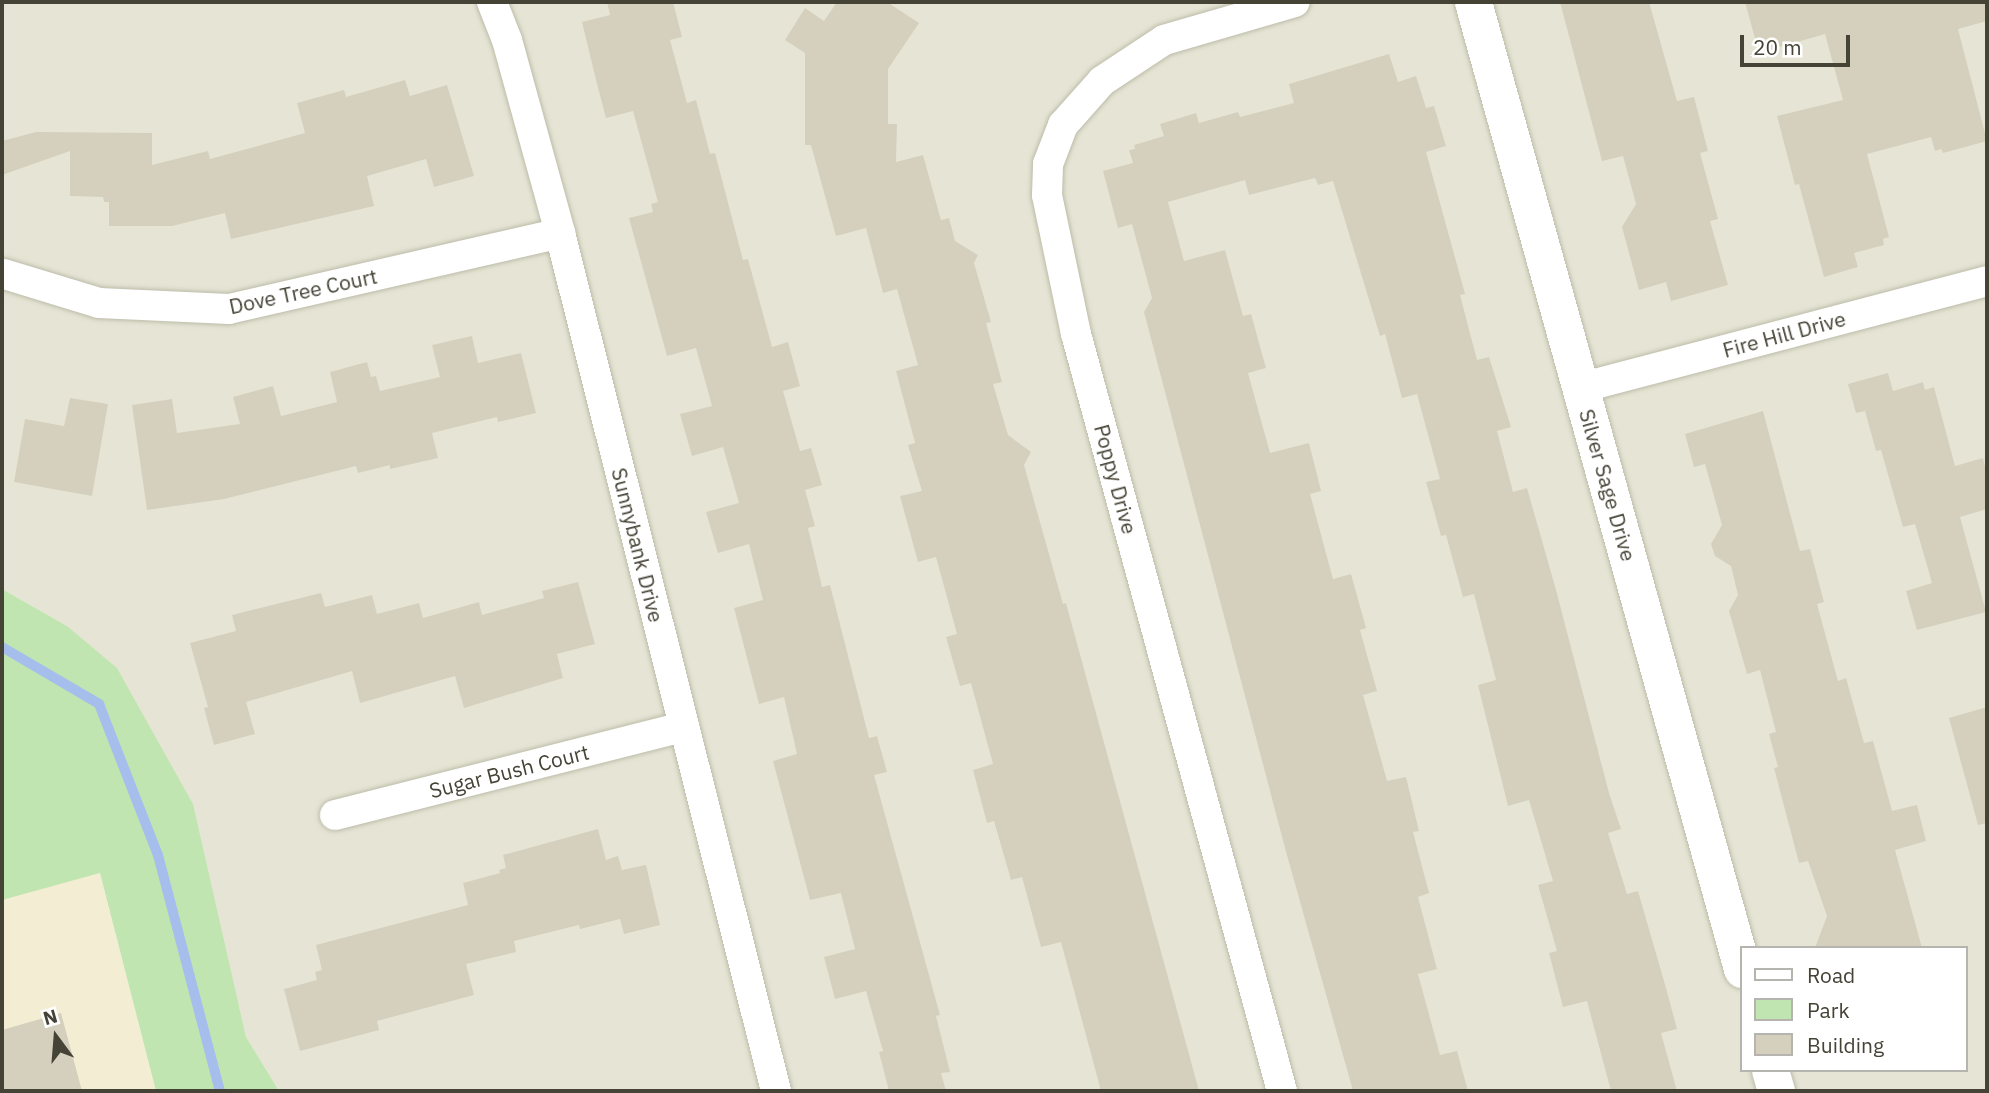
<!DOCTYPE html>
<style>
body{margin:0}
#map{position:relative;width:1989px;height:1093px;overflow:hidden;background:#f2f2e7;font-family:"IBM Plex Sans",sans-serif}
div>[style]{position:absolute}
.residential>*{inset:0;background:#e6e5d5}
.commercial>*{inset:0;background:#f3eed3}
.green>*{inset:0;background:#c1e5b1}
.stream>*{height:10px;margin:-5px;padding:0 5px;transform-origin:5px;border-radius:5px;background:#a6beec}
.building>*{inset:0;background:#d4d0bd}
.roads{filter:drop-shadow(0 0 2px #bdbcaa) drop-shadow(0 0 2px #bdbcaa)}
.minor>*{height:30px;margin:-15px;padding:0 15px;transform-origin:15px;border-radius:15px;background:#fff}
.tertiary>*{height:37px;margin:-18.5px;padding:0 18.5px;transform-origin:18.5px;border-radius:18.5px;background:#fff}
span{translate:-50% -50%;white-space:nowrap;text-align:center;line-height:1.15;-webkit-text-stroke:5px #fff;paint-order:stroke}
.street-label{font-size:21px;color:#454336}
.frame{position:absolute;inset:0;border:4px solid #454336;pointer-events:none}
.legend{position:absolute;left:1740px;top:946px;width:228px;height:126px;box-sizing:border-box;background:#fff;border:2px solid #b5b4af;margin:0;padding:9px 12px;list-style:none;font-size:21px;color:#454336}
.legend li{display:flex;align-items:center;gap:14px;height:35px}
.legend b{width:35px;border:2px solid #b5b4af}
.north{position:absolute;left:21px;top:1002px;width:70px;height:70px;-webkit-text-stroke:5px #fff;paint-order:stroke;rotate:344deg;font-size:19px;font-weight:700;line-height:28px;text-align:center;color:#454336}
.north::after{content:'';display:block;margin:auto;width:24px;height:32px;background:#454336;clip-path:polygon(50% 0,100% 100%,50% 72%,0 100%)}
.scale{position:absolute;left:1740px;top:35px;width:110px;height:32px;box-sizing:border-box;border:4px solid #454336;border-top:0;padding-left:9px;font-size:21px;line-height:24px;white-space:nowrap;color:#454336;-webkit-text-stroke:5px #fff;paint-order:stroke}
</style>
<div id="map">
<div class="residential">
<div style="clip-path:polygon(evenodd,2px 2px,1987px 2px,1987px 1091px,279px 1091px,246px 1037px,238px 1003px,67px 626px,2px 589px,2px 2px,1742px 948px,1966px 948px,1966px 1070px,1742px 1070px,1742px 948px)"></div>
</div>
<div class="commercial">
<div style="clip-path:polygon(100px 873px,156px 1091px,2px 1091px,2px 898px)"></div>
</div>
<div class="green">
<div style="clip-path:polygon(2px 589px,67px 626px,117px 668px,193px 804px,246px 1037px,279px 1091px,156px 1091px,100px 873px,2px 900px)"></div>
</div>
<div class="stream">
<div style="left:2px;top:647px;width:113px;rotate:30.4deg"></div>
<div style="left:99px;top:704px;width:162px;rotate:68.7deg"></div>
<div style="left:158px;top:855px;width:244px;rotate:75.3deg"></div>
</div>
<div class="building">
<div style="clip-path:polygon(607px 2px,673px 2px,682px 37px,670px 40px,687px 103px,696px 100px,710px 154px,715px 153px,743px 260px,748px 259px,772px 347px,788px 342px,800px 386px,783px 391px,800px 451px,811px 448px,822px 485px,805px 490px,815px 526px,808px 528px,822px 587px,830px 585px,869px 738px,877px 736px,887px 772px,874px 775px,940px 1015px,936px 1016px,950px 1072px,941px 1073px,946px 1091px,889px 1091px,879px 1052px,883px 1051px,866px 991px,835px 999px,824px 957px,855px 949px,841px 893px,810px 900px,773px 761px,797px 754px,784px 697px,759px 704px,734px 608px,763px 600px,749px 544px,718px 553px,706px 512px,739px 503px,723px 447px,692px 456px,680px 414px,712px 406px,696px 348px,667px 356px,629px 218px,653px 212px,651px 204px,658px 202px,633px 111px,606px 118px,596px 80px,582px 22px,610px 15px)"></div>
<div style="clip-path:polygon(837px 2px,887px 2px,919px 23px,888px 69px,888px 124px,897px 124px,896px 162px,923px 155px,941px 220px,949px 218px,955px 241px,978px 255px,974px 263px,991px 322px,986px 323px,1002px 382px,993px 384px,1008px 435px,1031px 452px,1024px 465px,1063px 604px,1066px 603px,1199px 1091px,1101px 1091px,1061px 942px,1041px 947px,1022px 877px,1011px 880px,994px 821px,987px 823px,973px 770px,993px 764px,971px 683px,960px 686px,946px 637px,957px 634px,936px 557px,918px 562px,900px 496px,922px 491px,908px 445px,915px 443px,896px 371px,918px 365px,897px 289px,883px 293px,866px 228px,836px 236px,811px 145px,805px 145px,805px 53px,785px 40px,805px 8px,824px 21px)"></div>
<div style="clip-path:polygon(1560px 2px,1649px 2px,1677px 101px,1694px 97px,1708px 151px,1700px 153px,1718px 219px,1710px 221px,1728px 285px,1671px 301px,1666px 282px,1639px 290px,1622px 227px,1636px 204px,1623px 156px,1602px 161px)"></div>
<div style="clip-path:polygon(1745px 2px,1987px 2px,1987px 21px,1958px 29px,1987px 141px,1943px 153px,1941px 149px,1935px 151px,1931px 137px,1867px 154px,1889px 237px,1883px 239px,1884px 245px,1854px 253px,1858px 267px,1824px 277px,1799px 184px,1795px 185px,1777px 116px,1843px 100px,1825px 34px,1769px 50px,1766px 39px,1756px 42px)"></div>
<div style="clip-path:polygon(1389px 54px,1398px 82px,1416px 76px,1426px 108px,1434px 106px,1446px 146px,1426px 152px,1465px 294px,1460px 295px,1477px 360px,1489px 357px,1511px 427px,1497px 431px,1513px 492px,1527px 488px,1556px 590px,1609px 793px,1621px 829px,1608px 833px,1627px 894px,1638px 891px,1666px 988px,1677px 1029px,1661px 1033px,1677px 1091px,1611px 1091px,1587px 1001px,1563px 1007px,1549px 953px,1557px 951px,1538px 885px,1553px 881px,1529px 800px,1508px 806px,1478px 685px,1496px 680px,1474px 594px,1463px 597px,1446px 535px,1441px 536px,1426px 482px,1440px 479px,1417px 394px,1402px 398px,1385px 334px,1380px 336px,1333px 181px,1318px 185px,1315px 178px,1249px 195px,1245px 180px,1168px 202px,1184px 261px,1225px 250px,1243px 316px,1251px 314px,1266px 368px,1248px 373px,1270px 453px,1309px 443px,1321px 491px,1310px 494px,1333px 579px,1351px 574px,1366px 628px,1360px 630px,1377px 691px,1363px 695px,1387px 781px,1406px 777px,1419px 831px,1413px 832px,1429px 893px,1418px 897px,1437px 969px,1418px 974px,1440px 1055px,1457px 1051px,1468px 1091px,1353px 1091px,1285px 848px,1144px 312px,1152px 298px,1132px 224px,1118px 228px,1103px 171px,1133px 163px,1129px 150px,1135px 149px,1134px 145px,1164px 136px,1160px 124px,1196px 113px,1199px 123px,1238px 112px,1240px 117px,1294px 103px,1289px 84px)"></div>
<div style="clip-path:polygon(405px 80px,410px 96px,447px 85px,474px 176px,434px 187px,426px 159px,367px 176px,374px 206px,231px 239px,225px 213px,172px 226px,109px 226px,109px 202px,104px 202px,103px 197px,70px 196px,70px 151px,2px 175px,2px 141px,36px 132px,152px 133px,152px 165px,208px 151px,210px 159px,305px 133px,297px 103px,344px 90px,346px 97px)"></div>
<div style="clip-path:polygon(472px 336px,478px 363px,521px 353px,536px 413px,498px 422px,497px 417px,432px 433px,438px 458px,390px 469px,390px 465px,358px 473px,356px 466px,224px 499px,147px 510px,132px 405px,172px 399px,177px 433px,240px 424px,233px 397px,273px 386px,281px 416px,337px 402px,330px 372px,367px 362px,371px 377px,376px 376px,380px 391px,440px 377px,432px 345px)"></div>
<div style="clip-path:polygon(1888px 373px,1893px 391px,1923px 382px,1925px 390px,1934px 387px,1955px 466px,1983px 458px,1987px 475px,1987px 509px,1960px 517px,1986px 612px,1917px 630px,1906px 591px,1932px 583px,1915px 524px,1903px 527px,1881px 450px,1876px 451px,1865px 411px,1856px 413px,1848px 384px)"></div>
<div style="clip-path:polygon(70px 398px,108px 404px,92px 496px,14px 482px,25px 419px,64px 426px)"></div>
<div style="clip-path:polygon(1763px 411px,1800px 551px,1810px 549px,1824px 602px,1817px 604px,1838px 681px,1846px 678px,1864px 743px,1873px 741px,1892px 811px,1917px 805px,1926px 841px,1895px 850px,1922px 948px,1815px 948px,1827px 916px,1808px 861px,1799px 863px,1774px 768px,1778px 767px,1769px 734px,1776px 732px,1760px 670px,1747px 674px,1729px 611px,1738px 595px,1731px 566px,1715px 556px,1711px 544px,1722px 525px,1705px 464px,1694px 467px,1685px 434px)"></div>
<div style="clip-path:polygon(578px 582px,595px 644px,557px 654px,563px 678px,464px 708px,455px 676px,360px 703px,352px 671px,246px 702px,255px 734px,214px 745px,204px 708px,208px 707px,190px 643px,236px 631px,232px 615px,321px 593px,325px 607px,372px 595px,377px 614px,419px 603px,423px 618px,479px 602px,482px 615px,544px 598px,542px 591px)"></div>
<div style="clip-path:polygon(1987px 707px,1987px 823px,1978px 825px,1949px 718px)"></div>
<div style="clip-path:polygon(598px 829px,606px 860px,618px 856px,622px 870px,646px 865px,660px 925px,624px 934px,620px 919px,580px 929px,579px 925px,514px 941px,516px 952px,466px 964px,474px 995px,377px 1021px,379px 1030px,300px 1051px,284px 989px,317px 980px,315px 972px,322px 970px,316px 945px,468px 905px,463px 883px,500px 873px,499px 870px,506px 868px,503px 855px)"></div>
<div style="clip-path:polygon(61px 1013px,82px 1091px,2px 1091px,2px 1030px)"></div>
</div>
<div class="roads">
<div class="minor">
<div style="left:492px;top:2px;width:41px;rotate:68.5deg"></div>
<div style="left:507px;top:40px;width:200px;rotate:74.6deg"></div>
<div style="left:560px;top:233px;width:885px;rotate:75.87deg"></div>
<div style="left:4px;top:274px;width:99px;rotate:17deg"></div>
<div style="left:99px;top:303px;width:130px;rotate:2.6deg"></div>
<div style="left:229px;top:309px;width:340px;rotate:-12.9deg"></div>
<div style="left:1580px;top:388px;width:421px;rotate:-14.7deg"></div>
<div style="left:335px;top:815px;width:360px;rotate:-14.2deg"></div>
<div style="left:1282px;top:1091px;width:785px;rotate:-105.22deg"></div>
<div style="left:1076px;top:334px;width:142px;rotate:-101.8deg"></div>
<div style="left:1047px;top:195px;width:31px;rotate:-88deg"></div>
<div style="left:1048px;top:164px;width:42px;rotate:-69deg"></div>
<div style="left:1063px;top:125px;width:59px;rotate:-48.4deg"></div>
<div style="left:1102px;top:81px;width:74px;rotate:-33.5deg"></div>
<div style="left:1164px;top:40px;width:136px;rotate:-16.2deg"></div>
</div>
<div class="tertiary">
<div style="left:1473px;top:2px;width:1004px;rotate:74.45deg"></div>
<div style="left:1770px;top:1070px;width:22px;rotate:74deg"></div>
</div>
</div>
<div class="street-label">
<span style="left:303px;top:291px;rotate:-12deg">Dove Tree Court</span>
<span style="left:1784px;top:334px;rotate:-15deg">Fire Hill Drive</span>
<span style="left:1116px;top:479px;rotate:75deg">Poppy Drive</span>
<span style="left:1608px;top:485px;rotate:74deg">Silver Sage Drive</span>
<span style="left:638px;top:545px;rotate:76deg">Sunnybank Drive</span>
<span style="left:509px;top:771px;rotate:-14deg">Sugar Bush Court</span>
</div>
<div class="frame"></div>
<ul class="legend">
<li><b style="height:9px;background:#fff"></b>Road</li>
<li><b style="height:19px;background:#c1e5b1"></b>Park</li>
<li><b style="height:19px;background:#d4d0bd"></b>Building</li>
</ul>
<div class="north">N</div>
<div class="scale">20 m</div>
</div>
